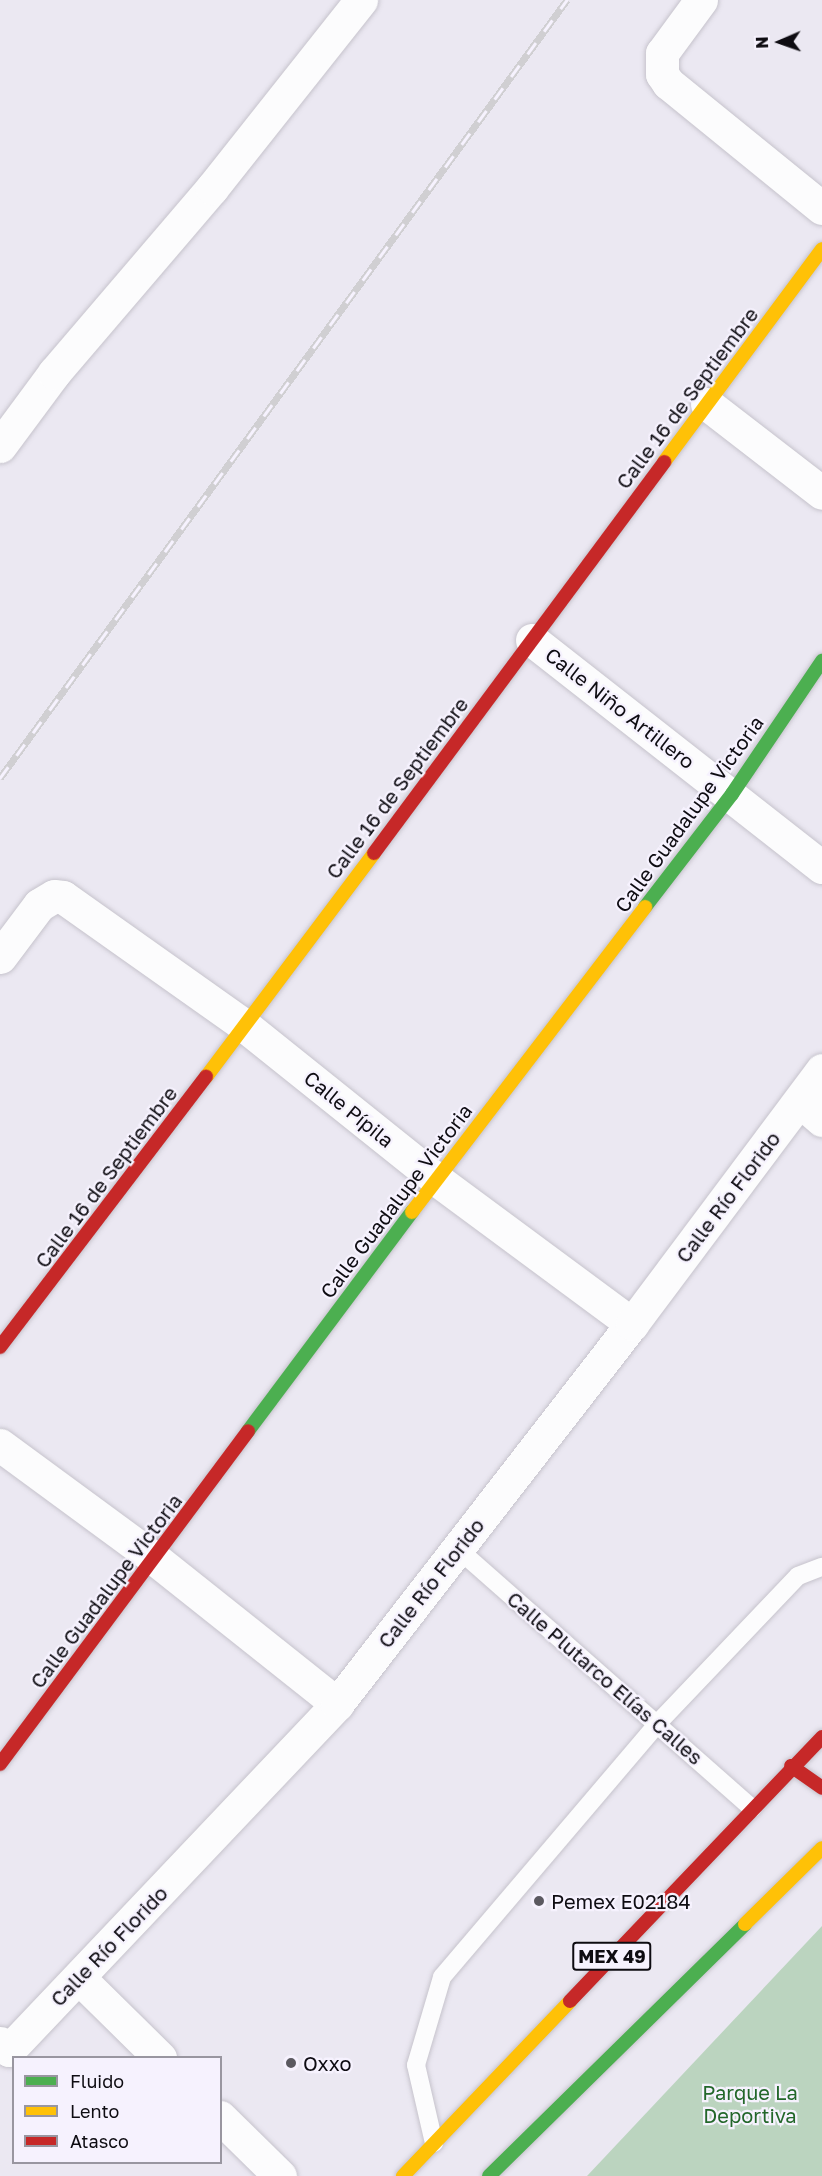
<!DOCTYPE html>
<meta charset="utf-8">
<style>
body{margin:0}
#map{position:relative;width:822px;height:2176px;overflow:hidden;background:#ebe8f2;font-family:"Golos Text",sans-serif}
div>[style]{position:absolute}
.green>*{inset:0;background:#bbd4bf}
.roads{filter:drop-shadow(0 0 2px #c6c3cc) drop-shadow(0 0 2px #c6c3cc)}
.lane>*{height:18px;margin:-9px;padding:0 9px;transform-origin:9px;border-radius:9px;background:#fcfcfd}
.street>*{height:33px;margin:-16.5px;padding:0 16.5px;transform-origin:16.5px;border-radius:16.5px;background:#fcfcfd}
.fast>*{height:14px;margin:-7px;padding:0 7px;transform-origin:7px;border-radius:7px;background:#4caf50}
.slow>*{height:14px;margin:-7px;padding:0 7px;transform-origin:7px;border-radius:7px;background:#ffc107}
.jam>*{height:14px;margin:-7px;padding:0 7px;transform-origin:7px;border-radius:7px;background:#c62828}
.rail>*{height:7px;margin-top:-3.5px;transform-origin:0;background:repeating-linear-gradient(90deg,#f6f2fe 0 14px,#d0cfd2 0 28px);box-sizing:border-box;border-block:2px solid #d0cfd2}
.dots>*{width:16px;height:16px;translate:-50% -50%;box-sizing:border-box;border:3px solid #f6f2fe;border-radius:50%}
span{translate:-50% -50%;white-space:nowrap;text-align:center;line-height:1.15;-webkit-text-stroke:4.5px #f6f2fe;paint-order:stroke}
.shield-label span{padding:2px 4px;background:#f6f2fe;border:2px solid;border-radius:4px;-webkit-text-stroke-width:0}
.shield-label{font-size:18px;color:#0e0c12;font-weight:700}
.street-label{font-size:20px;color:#0e0c12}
.poi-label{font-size:20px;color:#0e0c12}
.left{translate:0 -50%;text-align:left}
.park-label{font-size:20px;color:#23672a}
.legend{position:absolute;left:12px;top:2056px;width:210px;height:108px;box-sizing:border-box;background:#f6f2fe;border:2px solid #9996a0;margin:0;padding:8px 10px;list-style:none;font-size:18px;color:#0e0c12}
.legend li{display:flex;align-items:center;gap:12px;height:30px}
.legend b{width:30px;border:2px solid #9996a0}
.north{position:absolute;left:750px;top:12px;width:60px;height:60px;-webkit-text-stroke:4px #f6f2fe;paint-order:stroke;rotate:268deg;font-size:16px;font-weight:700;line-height:24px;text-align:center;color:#0e0c12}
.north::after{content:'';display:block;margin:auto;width:21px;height:27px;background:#0e0c12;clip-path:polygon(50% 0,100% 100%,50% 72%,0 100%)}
</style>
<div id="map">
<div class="green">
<div style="clip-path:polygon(822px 1926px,822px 2176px,587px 2176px)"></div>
</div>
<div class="roads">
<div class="lane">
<div style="left:458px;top:1549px;width:392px;rotate:41.4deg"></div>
<div style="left:434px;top:2143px;width:80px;rotate:-103deg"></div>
<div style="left:416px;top:2065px;width:92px;rotate:-73.5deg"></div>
<div style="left:442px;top:1977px;width:332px;rotate:-49.6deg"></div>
<div style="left:657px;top:1724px;width:204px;rotate:-46.4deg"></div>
<div style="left:798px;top:1576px;width:26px;rotate:-21deg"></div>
</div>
<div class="street">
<div style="left:701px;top:0;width:66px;rotate:126.3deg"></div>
<div style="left:662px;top:53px;width:21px;rotate:90deg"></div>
<div style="left:662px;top:74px;width:11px;rotate:56deg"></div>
<div style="left:668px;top:83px;width:198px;rotate:39.1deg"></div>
<div style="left:707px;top:404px;width:145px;rotate:37.7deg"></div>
<div style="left:0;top:446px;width:91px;rotate:-53.5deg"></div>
<div style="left:54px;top:373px;width:243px;rotate:-49.5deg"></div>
<div style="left:212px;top:188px;width:240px;rotate:-51.6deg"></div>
<div style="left:532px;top:640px;width:368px;rotate:38.1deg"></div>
<div style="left:0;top:957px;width:65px;rotate:-53.1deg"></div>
<div style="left:39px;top:905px;width:17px;rotate:-31deg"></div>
<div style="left:54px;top:896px;width:9px;rotate:6deg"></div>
<div style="left:63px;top:897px;width:223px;rotate:35.3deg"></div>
<div style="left:245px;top:1026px;width:245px;rotate:38.7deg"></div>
<div style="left:436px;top:1179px;width:244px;rotate:36.5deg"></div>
<div style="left:800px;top:1101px;width:29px;rotate:41deg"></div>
<div style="left:0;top:1445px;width:192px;rotate:36.3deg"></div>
<div style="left:155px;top:1559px;width:233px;rotate:38.5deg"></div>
<div style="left:79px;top:1978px;width:114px;rotate:44.6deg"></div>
<div style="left:0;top:2043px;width:11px;rotate:38deg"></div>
<div style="left:9px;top:2050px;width:477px;rotate:-46.5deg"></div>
<div style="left:337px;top:1704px;width:481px;rotate:-52.2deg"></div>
<div style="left:632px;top:1324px;width:317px;rotate:-53.2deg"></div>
<div style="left:220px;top:2117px;width:84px;rotate:44.5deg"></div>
</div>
<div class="fast">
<div style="left:645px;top:907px;width:143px;rotate:-52.4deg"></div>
<div style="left:732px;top:794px;width:161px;rotate:-55.9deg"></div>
<div style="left:248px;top:1431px;width:274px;rotate:-53.2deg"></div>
<div style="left:489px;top:2176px;width:359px;rotate:-44.5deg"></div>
</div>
<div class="slow">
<div style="left:664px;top:462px;width:265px;rotate:-53.4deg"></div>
<div style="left:206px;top:1077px;width:280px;rotate:-53.1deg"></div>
<div style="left:412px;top:1212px;width:384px;rotate:-52.6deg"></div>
<div style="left:745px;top:1924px;width:108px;rotate:-44.6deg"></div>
<div style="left:403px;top:2176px;width:242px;rotate:-46.3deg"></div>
</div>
<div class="jam">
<div style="left:374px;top:853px;width:487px;rotate:-53.4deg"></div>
<div style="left:0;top:1347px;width:340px;rotate:-52.7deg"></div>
<div style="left:0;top:1764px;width:415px;rotate:-53.3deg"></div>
<div style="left:791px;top:1766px;width:38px;rotate:35deg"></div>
<div style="left:570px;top:2001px;width:365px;rotate:-46.3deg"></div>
</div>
</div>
<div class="rail">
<div style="left:0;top:778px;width:963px;rotate:-53.92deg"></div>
</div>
<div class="dots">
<div style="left:539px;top:1901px;background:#5b5960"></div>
<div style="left:291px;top:2063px;background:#5b5960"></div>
</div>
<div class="shield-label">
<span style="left:612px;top:1956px">MEX 49</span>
</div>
<div class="street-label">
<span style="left:687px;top:398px;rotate:-53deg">Calle 16 de Septiembre</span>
<span style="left:620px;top:708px;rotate:38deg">Calle Niño Artillero</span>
<span style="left:397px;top:788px;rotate:-53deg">Calle 16 de Septiembre</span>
<span style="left:689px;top:814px;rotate:-54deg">Calle Guadalupe Victoria</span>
<span style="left:349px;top:1109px;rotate:39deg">Calle Pípila</span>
<span style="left:106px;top:1177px;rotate:-53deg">Calle 16 de Septiembre</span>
<span style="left:728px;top:1197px;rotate:-53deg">Calle Río Florido</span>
<span style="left:396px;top:1201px;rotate:-53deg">Calle Guadalupe Victoria</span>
<span style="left:431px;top:1583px;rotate:-52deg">Calle Río Florido</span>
<span style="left:106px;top:1591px;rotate:-53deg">Calle Guadalupe Victoria</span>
<span style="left:605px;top:1678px;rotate:41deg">Calle Plutarco Elías Calles</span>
<span style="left:109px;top:1946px;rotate:-46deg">Calle Río Florido</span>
</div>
<div class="poi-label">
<span class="left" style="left:551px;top:1901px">Pemex E02184</span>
<span class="left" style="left:303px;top:2063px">Oxxo</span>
</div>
<div class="park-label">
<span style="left:750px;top:2104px">Parque La<br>Deportiva</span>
</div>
<ul class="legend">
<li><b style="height:8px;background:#4caf50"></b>Fluido</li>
<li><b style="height:8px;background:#ffc107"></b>Lento</li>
<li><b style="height:8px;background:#c62828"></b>Atasco</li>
</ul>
<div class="north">N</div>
</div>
